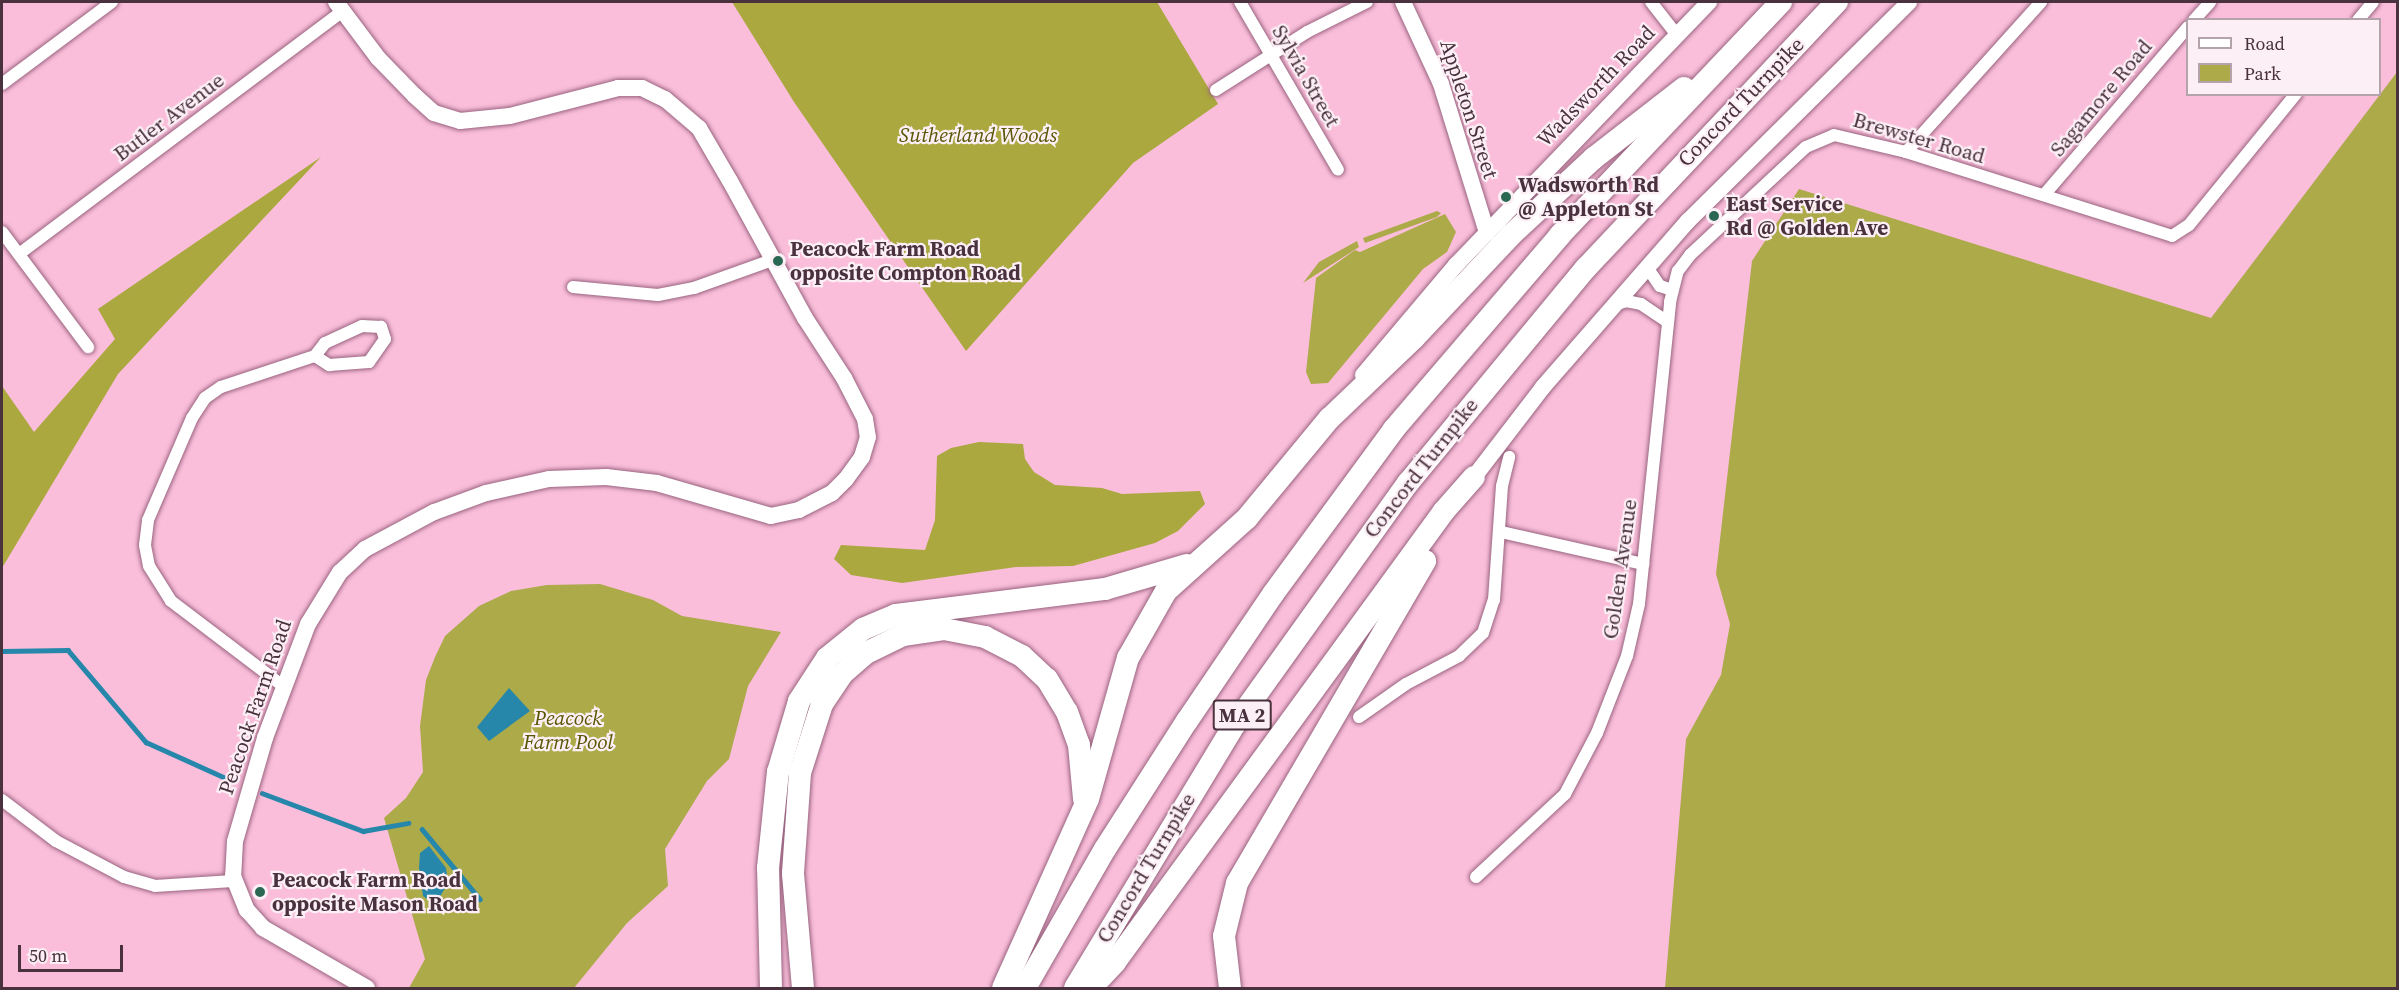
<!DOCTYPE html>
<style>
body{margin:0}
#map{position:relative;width:2399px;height:990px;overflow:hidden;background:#fabedb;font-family:"Source Serif 4",serif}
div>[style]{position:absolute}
.green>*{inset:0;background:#acaa49}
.forest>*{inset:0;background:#aaa83e}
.water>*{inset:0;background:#2787ab}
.stream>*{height:4.5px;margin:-2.25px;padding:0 2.25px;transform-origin:2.25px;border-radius:2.25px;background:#2787ab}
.roads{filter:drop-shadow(0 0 2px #99647f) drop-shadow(0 0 2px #99647f)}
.street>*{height:12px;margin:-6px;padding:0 6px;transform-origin:6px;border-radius:6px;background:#fff}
.secondary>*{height:16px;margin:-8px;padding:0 8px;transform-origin:8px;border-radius:8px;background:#fff}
.highway>*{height:22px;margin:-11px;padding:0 11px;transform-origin:11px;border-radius:11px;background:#fff}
.dots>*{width:16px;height:16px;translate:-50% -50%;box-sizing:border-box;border:3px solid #fceff5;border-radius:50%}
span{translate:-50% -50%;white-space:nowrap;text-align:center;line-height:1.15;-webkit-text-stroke:4.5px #fceff5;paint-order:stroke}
.shield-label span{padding:2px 4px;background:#fceff5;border:2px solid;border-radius:4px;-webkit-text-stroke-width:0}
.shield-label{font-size:20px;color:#49323d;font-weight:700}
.street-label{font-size:21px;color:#49323d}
.park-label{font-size:21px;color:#595705;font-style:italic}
.poi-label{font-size:21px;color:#49323d;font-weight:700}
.left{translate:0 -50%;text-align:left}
.frame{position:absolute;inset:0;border:3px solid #49323d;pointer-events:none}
.legend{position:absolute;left:2186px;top:18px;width:195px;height:78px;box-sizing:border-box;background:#fceff5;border:2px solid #b4a3ab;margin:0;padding:8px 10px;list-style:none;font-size:18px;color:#49323d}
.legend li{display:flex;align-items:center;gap:12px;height:30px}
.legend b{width:30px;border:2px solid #b4a3ab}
.scale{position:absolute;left:18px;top:945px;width:105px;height:27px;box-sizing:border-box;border:3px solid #49323d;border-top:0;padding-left:8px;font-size:18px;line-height:21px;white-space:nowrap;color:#49323d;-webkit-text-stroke:4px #fceff5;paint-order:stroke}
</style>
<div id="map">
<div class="green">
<div style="clip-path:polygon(2397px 72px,2397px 988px,1665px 988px,1686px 739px,1721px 675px,1730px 624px,1716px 574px,1752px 261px,1799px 189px,2211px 318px)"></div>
<div style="clip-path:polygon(1437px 211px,1441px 213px,1437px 217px,1365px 243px,1363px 238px)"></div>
<div style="clip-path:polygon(1445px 214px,1456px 232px,1447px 252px,1423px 269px,1328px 383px,1311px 384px,1306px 372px,1316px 278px,1355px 250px,1360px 252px)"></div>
<div style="clip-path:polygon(1357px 241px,1359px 247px,1303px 283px,1319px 262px)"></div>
<div style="clip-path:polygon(600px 584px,653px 600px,682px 616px,781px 632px,748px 686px,729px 759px,707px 781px,665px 849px,668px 886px,627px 923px,574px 988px,409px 988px,425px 959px,384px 818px,406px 798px,423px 772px,420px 726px,426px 680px,435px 657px,445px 636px,479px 606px,511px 591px,547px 585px)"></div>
</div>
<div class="forest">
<div style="clip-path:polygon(732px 2px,1157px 2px,1218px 104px,1133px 163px,966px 351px,794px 102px)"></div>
<div style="clip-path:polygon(321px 157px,118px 374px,2px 568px,2px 386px,34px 432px,115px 339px,98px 309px)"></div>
<div style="clip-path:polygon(979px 442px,1023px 444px,1025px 459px,1034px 472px,1055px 485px,1102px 488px,1122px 494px,1200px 491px,1205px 504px,1178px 531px,1155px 543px,1073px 566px,1016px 567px,902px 583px,851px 575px,834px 559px,841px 545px,925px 550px,935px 520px,937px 456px,951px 448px)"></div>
</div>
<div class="water">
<div style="clip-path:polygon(509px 688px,530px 711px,489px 741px,477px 727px)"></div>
<div style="clip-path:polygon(429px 846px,446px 868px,448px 883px,438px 900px,430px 901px,423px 896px,419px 868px,420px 853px)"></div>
</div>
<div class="stream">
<div style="left:2px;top:651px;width:66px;rotate:-0.9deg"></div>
<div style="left:68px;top:650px;width:121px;rotate:49.7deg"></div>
<div style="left:146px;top:742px;width:90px;rotate:24.3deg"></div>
<div style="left:262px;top:793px;width:108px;rotate:20.6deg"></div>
<div style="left:363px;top:831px;width:46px;rotate:-10.1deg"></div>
<div style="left:422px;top:829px;width:91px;rotate:50.4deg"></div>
</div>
<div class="roads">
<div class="street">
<div style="left:1240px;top:2px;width:194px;rotate:59.7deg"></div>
<div style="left:1651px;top:2px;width:42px;rotate:51.8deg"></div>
<div style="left:2194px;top:20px;width:24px;rotate:-48deg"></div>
<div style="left:2358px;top:20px;width:23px;rotate:-50deg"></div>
<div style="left:2px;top:84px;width:137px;rotate:-36.7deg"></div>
<div style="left:1216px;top:90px;width:108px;rotate:-32.5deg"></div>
<div style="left:1307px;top:32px;width:67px;rotate:-26.6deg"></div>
<div style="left:1906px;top:152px;width:202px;rotate:-48deg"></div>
<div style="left:2044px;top:195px;width:221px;rotate:-49.4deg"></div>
<div style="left:2px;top:232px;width:144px;rotate:53.2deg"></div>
<div style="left:19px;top:254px;width:405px;rotate:-36.9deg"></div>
<div style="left:1647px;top:267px;width:23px;rotate:56deg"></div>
<div style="left:1660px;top:286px;width:13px;rotate:18deg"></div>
<div style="left:573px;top:287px;width:85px;rotate:5.4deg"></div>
<div style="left:658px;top:295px;width:37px;rotate:-11deg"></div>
<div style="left:694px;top:288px;width:83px;rotate:-19.7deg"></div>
<div style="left:1614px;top:305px;width:13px;rotate:-18deg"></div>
<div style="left:1626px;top:301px;width:15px;rotate:11deg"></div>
<div style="left:1641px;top:304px;width:32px;rotate:34deg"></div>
<div style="left:1501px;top:532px;width:146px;rotate:12.7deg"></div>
<div style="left:283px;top:686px;width:141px;rotate:-142.8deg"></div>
<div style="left:171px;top:601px;width:41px;rotate:-122.2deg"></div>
<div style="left:149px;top:566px;width:21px;rotate:-101deg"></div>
<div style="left:145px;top:545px;width:25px;rotate:-83deg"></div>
<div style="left:148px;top:520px;width:111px;rotate:-66.7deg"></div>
<div style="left:192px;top:418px;width:24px;rotate:-57deg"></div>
<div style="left:205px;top:398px;width:19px;rotate:-35deg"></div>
<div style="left:221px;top:387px;width:99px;rotate:-18.3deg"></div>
<div style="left:315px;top:356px;width:17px;rotate:33deg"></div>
<div style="left:329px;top:365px;width:40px;rotate:-4.3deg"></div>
<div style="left:369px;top:362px;width:28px;rotate:-55deg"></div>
<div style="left:385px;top:339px;width:13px;rotate:-108deg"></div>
<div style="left:381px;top:327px;width:19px;rotate:-177deg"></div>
<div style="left:362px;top:326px;width:41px;rotate:155.3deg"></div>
<div style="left:325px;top:343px;width:16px;rotate:128deg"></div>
<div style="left:1359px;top:717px;width:57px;rotate:-35.1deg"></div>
<div style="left:1406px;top:684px;width:60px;rotate:-27.8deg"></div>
<div style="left:1459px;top:656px;width:33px;rotate:-44deg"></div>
<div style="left:1483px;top:633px;width:35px;rotate:-72deg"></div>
<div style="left:1494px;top:600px;width:114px;rotate:-86deg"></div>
<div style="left:1502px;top:486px;width:30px;rotate:-76deg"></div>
<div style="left:2px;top:800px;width:68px;rotate:37.2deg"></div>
<div style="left:56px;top:841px;width:77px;rotate:27.9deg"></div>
<div style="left:124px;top:877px;width:32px;rotate:16deg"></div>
<div style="left:155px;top:886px;width:78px;rotate:-3.7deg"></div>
<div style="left:1476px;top:877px;width:122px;rotate:-43deg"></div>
<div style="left:1565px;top:794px;width:69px;rotate:-62.3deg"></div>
<div style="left:1597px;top:733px;width:83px;rotate:-68.7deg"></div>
<div style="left:1627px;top:656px;width:53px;rotate:-77deg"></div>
<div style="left:1639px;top:604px;width:304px;rotate:-84.1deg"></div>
<div style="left:1670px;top:302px;width:32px;rotate:-76deg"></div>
<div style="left:1678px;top:271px;width:20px;rotate:-53deg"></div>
<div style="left:1690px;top:255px;width:158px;rotate:-43deg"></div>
<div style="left:1806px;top:147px;width:30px;rotate:-23deg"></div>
<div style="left:1834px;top:135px;width:74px;rotate:13.3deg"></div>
<div style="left:1906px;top:152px;width:279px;rotate:17.5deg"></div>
<div style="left:2172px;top:236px;width:20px;rotate:-33deg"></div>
<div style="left:2189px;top:225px;width:169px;rotate:-50.8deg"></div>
</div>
<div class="secondary">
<div style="left:336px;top:2px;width:70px;rotate:53.1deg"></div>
<div style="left:378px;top:58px;width:53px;rotate:45.8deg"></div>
<div style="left:415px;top:96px;width:25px;rotate:42deg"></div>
<div style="left:434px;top:113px;width:27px;rotate:17deg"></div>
<div style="left:460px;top:121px;width:50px;rotate:-5.7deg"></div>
<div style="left:510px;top:116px;width:112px;rotate:-14.5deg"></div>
<div style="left:618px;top:88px;width:24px"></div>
<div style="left:642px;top:88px;width:25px;rotate:26deg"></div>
<div style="left:665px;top:99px;width:45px;rotate:40.5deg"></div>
<div style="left:699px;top:128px;width:61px;rotate:59.7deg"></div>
<div style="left:730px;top:181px;width:156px;rotate:61.3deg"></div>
<div style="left:805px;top:318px;width:72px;rotate:57deg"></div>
<div style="left:844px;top:378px;width:46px;rotate:62.9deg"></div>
<div style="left:865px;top:419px;width:18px;rotate:81deg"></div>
<div style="left:868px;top:437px;width:21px;rotate:107deg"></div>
<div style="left:862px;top:457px;width:27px;rotate:126deg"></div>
<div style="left:846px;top:479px;width:20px;rotate:135deg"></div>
<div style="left:832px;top:493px;width:37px;rotate:153deg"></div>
<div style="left:799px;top:510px;width:29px;rotate:168deg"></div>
<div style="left:771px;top:516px;width:119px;rotate:-163.9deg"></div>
<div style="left:657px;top:483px;width:51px;rotate:-173.3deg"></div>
<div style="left:606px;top:477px;width:57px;rotate:178deg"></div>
<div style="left:549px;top:479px;width:65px;rotate:167.5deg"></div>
<div style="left:486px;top:493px;width:55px;rotate:159.9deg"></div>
<div style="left:434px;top:512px;width:78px;rotate:151.8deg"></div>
<div style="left:365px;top:549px;width:34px;rotate:137deg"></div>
<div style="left:340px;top:572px;width:61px;rotate:121.6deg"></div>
<div style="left:308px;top:624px;width:122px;rotate:110.7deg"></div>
<div style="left:265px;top:738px;width:107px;rotate:106.2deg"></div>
<div style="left:235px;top:841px;width:35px;rotate:93deg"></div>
<div style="left:233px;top:876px;width:37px;rotate:68deg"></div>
<div style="left:247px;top:910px;width:24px;rotate:48deg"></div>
<div style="left:263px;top:928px;width:120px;rotate:30deg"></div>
<div style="left:1403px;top:2px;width:90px;rotate:65.1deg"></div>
<div style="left:1441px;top:84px;width:156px;rotate:72.8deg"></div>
<div style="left:1363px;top:375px;width:144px;rotate:-49.8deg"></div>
<div style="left:1456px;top:265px;width:365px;rotate:-46.1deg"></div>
<div style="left:1474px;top:477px;width:113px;rotate:-52.5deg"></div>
<div style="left:1543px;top:387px;width:220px;rotate:-48.9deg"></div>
<div style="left:1688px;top:221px;width:311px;rotate:-44.7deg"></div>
</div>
<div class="highway">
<div style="left:771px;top:988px;width:120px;rotate:-91.4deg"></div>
<div style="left:768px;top:868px;width:97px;rotate:-84.1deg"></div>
<div style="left:778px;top:772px;width:74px;rotate:-73.5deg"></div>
<div style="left:799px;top:701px;width:51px;rotate:-56.9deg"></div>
<div style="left:827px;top:658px;width:46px;rotate:-38.9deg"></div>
<div style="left:863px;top:629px;width:36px;rotate:-23deg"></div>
<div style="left:896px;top:615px;width:211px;rotate:-7.1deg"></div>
<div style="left:1105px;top:589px;width:85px;rotate:-16.3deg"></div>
<div style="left:803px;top:988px;width:115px;rotate:-95deg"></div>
<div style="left:793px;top:873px;width:100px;rotate:-86deg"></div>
<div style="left:800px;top:773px;width:72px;rotate:-72.3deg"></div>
<div style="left:822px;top:704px;width:36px;rotate:-56deg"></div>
<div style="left:842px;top:674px;width:32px;rotate:-41deg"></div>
<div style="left:866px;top:653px;width:41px;rotate:-25.9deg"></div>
<div style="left:903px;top:635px;width:41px;rotate:-8.3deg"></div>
<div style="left:944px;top:629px;width:42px;rotate:11deg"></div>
<div style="left:985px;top:637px;width:42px;rotate:27.2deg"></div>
<div style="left:1022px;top:656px;width:34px;rotate:43deg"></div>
<div style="left:1047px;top:679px;width:39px;rotate:59deg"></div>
<div style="left:1067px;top:712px;width:35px;rotate:70deg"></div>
<div style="left:1079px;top:745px;width:54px;rotate:84.7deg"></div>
<div style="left:1003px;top:988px;width:207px;rotate:-65.8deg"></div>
<div style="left:1088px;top:799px;width:147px;rotate:-74.2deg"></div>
<div style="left:1128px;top:658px;width:77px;rotate:-60.4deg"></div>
<div style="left:1166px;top:591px;width:109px;rotate:-42deg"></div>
<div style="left:1247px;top:518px;width:129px;rotate:-50.4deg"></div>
<div style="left:1329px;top:419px;width:117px;rotate:-43.6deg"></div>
<div style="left:1414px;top:338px;width:141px;rotate:-46.7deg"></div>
<div style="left:1511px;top:235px;width:113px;rotate:-42.9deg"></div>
<div style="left:1594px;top:158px;width:114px;rotate:-37.9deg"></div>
<div style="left:1025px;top:988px;width:160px;rotate:-60.1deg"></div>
<div style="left:1105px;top:849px;width:152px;rotate:-57.4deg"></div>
<div style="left:1187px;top:721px;width:153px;rotate:-55.9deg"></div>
<div style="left:1273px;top:594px;width:205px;rotate:-53.7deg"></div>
<div style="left:1394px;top:429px;width:255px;rotate:-49.4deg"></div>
<div style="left:1560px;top:235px;width:321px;rotate:-46.5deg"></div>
<div style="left:1075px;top:988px;width:301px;rotate:-58.8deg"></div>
<div style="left:1231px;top:730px;width:304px;rotate:-54.4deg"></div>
<div style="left:1408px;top:483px;width:279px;rotate:-50.4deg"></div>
<div style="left:1586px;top:268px;width:366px;rotate:-46.7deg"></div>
<div style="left:1091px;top:988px;width:35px;rotate:-47deg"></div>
<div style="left:1115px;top:962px;width:558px;rotate:-53.89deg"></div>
<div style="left:1444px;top:511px;width:45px;rotate:-48.6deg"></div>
<div style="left:1230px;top:988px;width:52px;rotate:-96.6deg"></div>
<div style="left:1224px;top:936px;width:55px;rotate:-76.2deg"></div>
<div style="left:1237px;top:883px;width:373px;rotate:-59.7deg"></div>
</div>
</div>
<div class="dots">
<div style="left:1506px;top:197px;background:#2b6853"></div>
<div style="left:1714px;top:216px;background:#2b6853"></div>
<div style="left:778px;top:261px;background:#2b6853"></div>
<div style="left:260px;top:892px;background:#2b6853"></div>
</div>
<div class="shield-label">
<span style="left:1242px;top:715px">MA 2</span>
</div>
<div class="street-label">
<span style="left:1306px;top:76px;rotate:60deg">Sylvia Street</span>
<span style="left:1596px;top:86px;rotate:-46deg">Wadsworth Road</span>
<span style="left:2101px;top:98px;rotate:-50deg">Sagamore Road</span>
<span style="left:1741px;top:102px;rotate:-46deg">Concord Turnpike</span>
<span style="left:1469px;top:109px;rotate:72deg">Appleton Street</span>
<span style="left:169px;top:117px;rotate:-37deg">Butler Avenue</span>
<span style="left:1919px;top:138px;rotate:16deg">Brewster Road</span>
<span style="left:1421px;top:468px;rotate:-52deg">Concord Turnpike</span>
<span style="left:1620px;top:569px;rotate:-82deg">Golden Avenue</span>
<span style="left:255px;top:707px;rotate:-71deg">Peacock Farm Road</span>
<span style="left:1146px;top:868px;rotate:-59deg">Concord Turnpike</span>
</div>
<div class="park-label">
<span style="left:978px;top:135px">Sutherland Woods</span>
<span style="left:568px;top:730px">Peacock<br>Farm Pool</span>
</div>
<div class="poi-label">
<span class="left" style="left:1518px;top:197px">Wadsworth Rd<br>@ Appleton St</span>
<span class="left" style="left:1726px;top:216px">East Service<br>Rd @ Golden Ave</span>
<span class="left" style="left:790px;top:261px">Peacock Farm Road<br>opposite Compton Road</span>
<span class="left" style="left:272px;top:892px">Peacock Farm Road<br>opposite Mason Road</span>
</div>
<div class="frame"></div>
<ul class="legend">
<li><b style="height:8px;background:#fff"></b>Road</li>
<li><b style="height:16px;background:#acaa49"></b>Park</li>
</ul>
<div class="scale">50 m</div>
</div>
